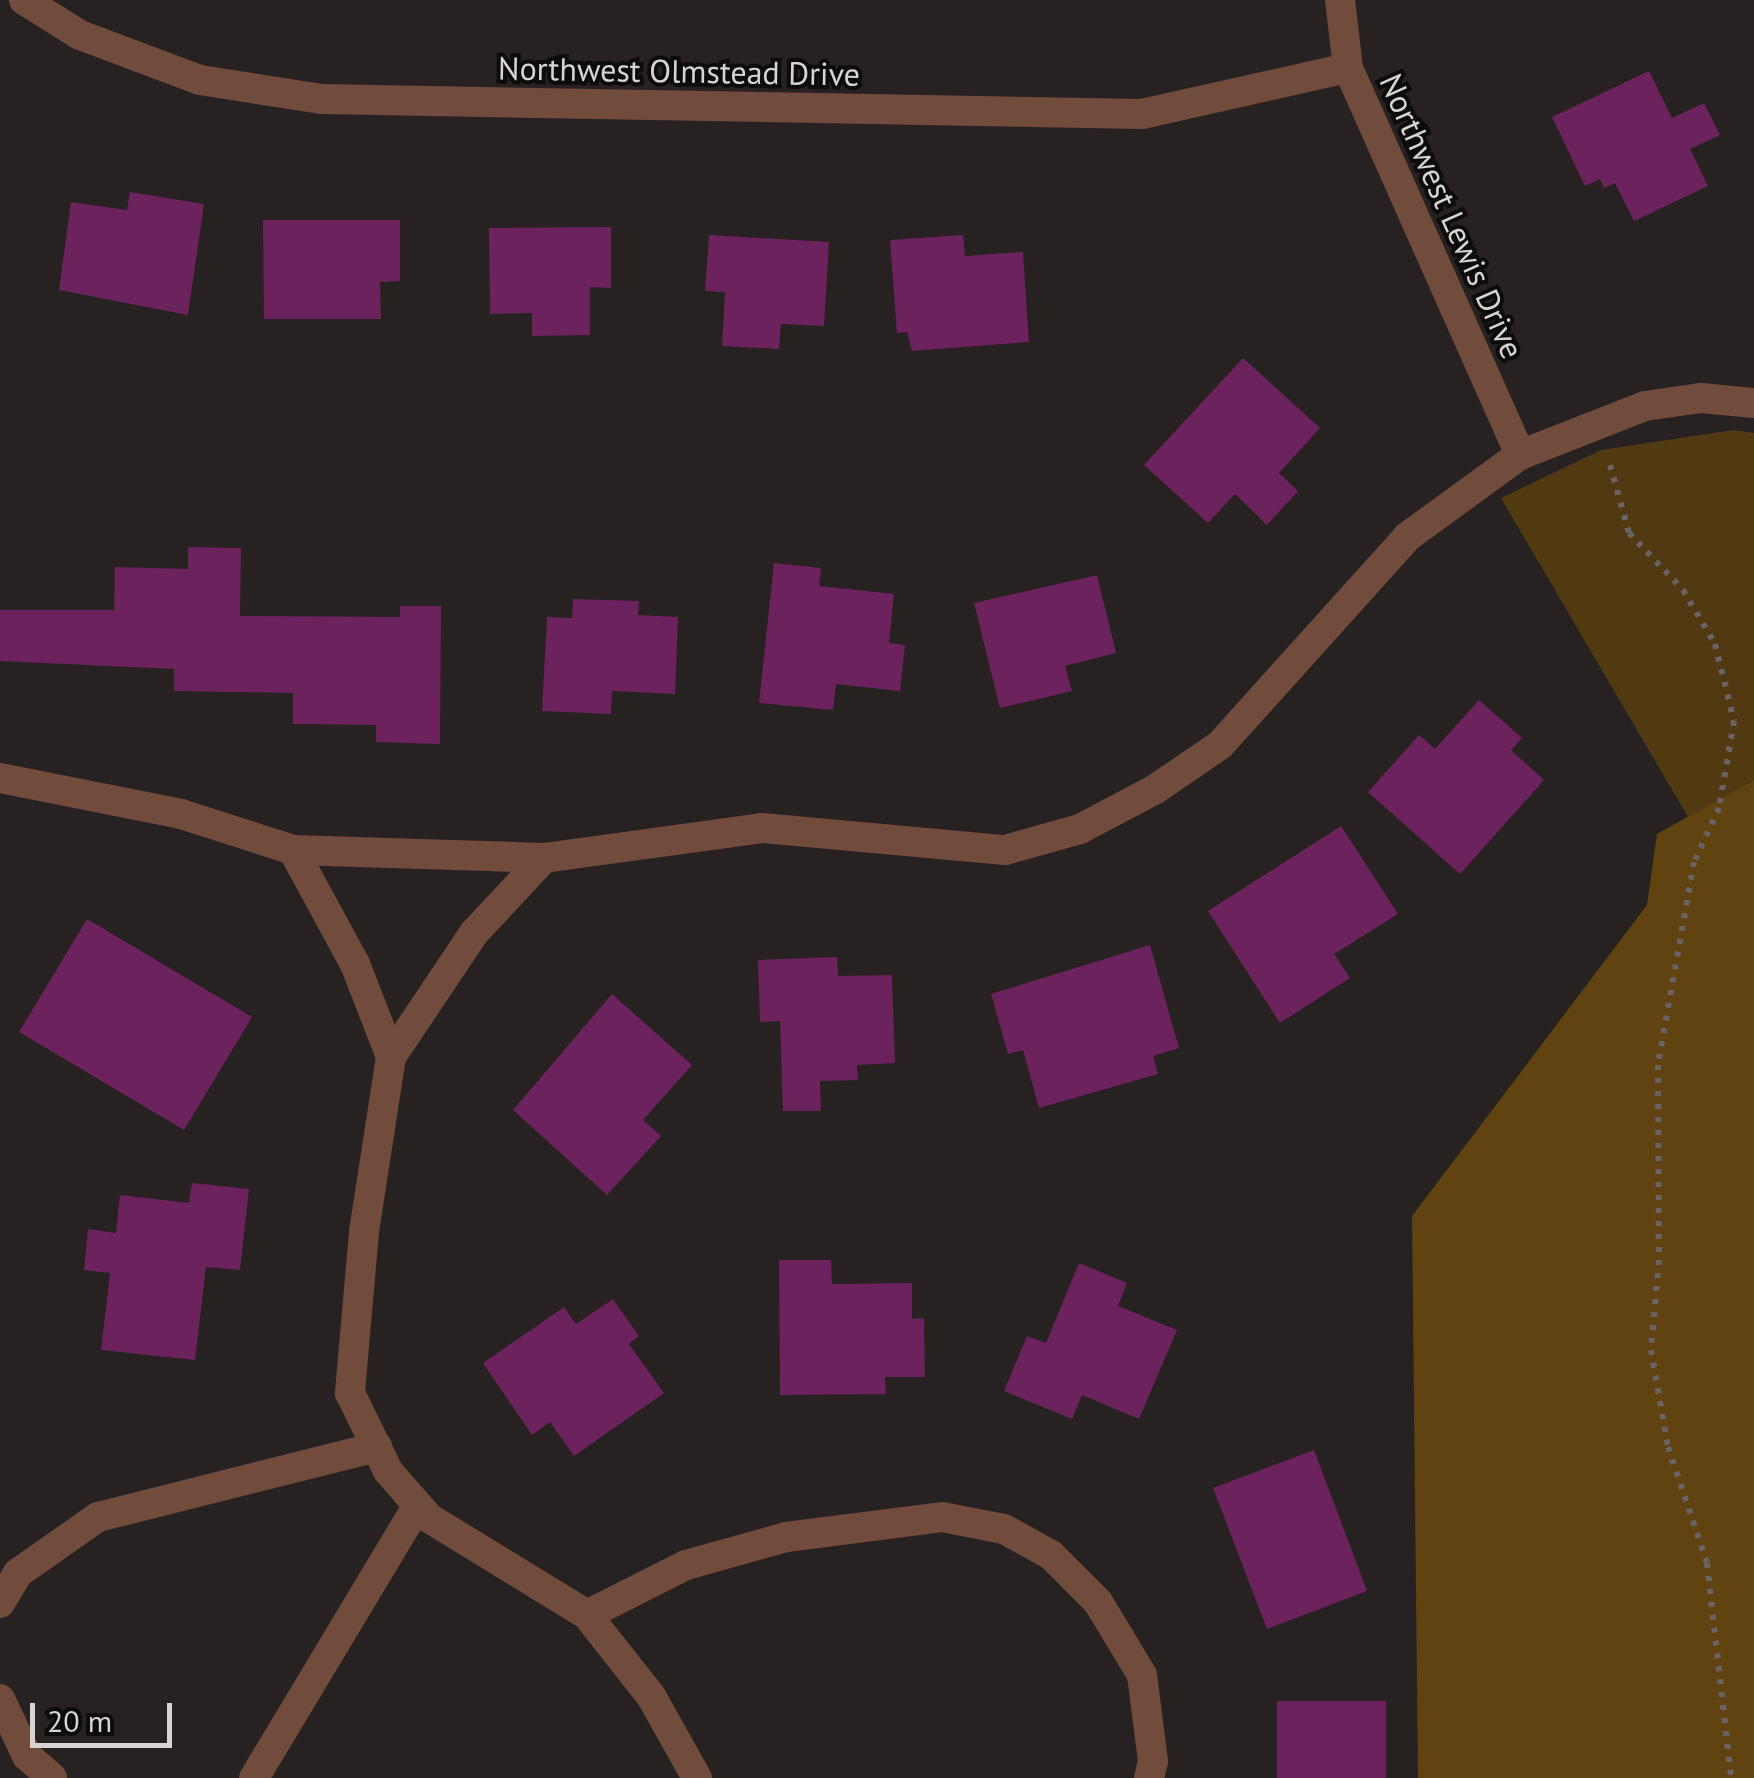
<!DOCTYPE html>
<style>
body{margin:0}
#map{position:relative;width:1754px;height:1778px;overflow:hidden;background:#282122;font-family:"PT Sans",sans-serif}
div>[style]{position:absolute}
.green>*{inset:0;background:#513a12}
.forest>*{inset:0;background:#604310}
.building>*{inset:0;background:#6b225d}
.path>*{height:6px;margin-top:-3px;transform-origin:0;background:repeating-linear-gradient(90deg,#696364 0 5px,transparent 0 13px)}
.street>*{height:30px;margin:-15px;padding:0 15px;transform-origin:15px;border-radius:15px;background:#714b3c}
span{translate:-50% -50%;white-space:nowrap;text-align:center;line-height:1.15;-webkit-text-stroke:8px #0e0b0c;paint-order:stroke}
.street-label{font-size:32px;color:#d9d4d4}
.scale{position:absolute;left:30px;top:1703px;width:142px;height:45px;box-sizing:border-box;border:5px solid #d9d4d4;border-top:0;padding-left:12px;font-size:30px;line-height:35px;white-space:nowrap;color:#d9d4d4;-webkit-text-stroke:8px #0e0b0c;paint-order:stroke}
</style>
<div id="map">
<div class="green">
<div style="clip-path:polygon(1733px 430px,1754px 433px,1754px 780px,1688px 817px,1501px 498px,1601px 450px)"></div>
</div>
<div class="forest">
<div style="clip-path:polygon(1754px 780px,1754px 1778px,1418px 1778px,1412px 1216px,1647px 905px,1657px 834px)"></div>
</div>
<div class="building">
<div style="clip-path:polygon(1649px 71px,1672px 118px,1704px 103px,1720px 135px,1690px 149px,1708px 186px,1634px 221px,1615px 183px,1604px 188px,1600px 179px,1585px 186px,1552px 117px)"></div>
<div style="clip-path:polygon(130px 192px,204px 204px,188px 315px,59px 290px,71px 202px,127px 210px)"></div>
<div style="clip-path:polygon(263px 220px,400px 220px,400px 281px,380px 282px,381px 319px,264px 319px)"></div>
<div style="clip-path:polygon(611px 227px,611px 288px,590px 287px,590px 335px,532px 336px,532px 313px,490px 314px,489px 228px)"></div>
<div style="clip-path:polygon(709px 235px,829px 242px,824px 326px,781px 324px,779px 349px,722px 346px,725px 292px,705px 291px)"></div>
<div style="clip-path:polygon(963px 235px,965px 256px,1023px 252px,1029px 342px,912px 351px,907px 332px,897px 333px,890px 240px)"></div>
<div style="clip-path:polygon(1243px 358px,1320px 428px,1279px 473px,1298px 491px,1267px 525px,1235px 494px,1208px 523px,1144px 465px)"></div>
<div style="clip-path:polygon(188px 547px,241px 548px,240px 616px,400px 617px,400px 606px,441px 606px,440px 744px,376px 742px,376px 725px,293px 724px,293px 693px,174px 691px,174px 669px,0 661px,0 610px,114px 610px,115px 567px,188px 569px)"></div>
<div style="clip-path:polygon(774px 563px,821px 568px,819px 586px,894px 594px,889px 643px,905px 645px,900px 691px,836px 684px,833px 710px,759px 703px)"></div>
<div style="clip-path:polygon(1097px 575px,1116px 653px,1065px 666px,1072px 691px,1000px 708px,974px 603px)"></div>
<div style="clip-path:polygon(573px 599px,639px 601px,638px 615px,678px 617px,675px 694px,612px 691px,611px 714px,542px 711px,547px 617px,572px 618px)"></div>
<div style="clip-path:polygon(1479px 700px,1522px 738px,1511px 750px,1544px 780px,1460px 874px,1368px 792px,1419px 735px,1435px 749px)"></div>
<div style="clip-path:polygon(1341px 826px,1398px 914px,1334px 954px,1350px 978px,1280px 1023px,1208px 911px)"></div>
<div style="clip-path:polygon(87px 919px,252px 1017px,184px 1130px,19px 1032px)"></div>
<div style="clip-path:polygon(1150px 945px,1179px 1048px,1153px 1056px,1158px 1074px,1039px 1108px,1023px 1050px,1008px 1054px,991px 994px)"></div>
<div style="clip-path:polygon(837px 957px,838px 976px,892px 975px,895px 1063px,857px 1065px,858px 1080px,820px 1081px,821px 1111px,783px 1111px,780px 1021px,760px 1022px,758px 960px)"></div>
<div style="clip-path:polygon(612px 994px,692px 1065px,643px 1120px,661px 1136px,607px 1195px,513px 1110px)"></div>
<div style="clip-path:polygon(192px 1183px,249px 1189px,240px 1270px,206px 1267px,195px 1360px,101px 1350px,110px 1273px,84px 1270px,88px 1229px,116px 1233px,120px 1195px,189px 1203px)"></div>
<div style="clip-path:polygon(779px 1260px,831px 1260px,832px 1284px,912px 1283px,912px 1319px,924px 1318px,925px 1377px,885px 1377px,886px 1394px,780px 1395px)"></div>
<div style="clip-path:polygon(1079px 1263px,1127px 1283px,1118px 1306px,1177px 1330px,1139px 1419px,1082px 1395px,1072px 1419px,1004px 1391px,1027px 1336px,1046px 1343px)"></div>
<div style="clip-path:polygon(613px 1299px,639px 1336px,629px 1344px,664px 1393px,574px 1456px,550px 1422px,532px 1435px,483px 1363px,564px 1307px,576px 1324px)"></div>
<div style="clip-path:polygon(1314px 1450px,1367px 1591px,1267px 1629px,1213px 1488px)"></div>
<div style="clip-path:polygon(1277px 1701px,1386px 1701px,1386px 1778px,1277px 1778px)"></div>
</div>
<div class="path">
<div style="left:1610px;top:465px;width:71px;rotate:74.4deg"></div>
<div style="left:1629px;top:533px;width:79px;rotate:46.5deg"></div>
<div style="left:1683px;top:590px;width:63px;rotate:59.3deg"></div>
<div style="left:1715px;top:644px;width:79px;rotate:76.1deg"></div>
<div style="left:1734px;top:721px;width:88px;rotate:99.8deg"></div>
<div style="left:1719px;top:808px;width:60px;rotate:114.8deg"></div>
<div style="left:1694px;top:862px;width:206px;rotate:100.1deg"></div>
<div style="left:1658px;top:1065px;width:195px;rotate:89.7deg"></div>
<div style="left:1659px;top:1260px;width:90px;rotate:95.1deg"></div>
<div style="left:1651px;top:1350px;width:98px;rotate:80.1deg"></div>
<div style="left:1668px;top:1447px;width:122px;rotate:71.4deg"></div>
<div style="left:1707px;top:1563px;width:216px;rotate:83.6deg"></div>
</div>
<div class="street">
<div style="left:24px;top:0;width:66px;rotate:32deg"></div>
<div style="left:80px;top:35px;width:128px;rotate:20.6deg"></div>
<div style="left:200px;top:80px;width:123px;rotate:8.9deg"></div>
<div style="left:322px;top:99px;width:820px;rotate:1.05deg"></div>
<div style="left:1142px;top:114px;width:211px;rotate:-12.6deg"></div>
<div style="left:1340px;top:0;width:68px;rotate:83.3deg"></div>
<div style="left:1348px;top:68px;width:424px;rotate:66deg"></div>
<div style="left:0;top:778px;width:185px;rotate:11.2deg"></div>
<div style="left:181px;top:814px;width:118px;rotate:17.8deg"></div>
<div style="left:293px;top:850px;width:251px;rotate:1.8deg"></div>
<div style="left:544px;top:858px;width:220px;rotate:-7.8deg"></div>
<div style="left:762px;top:828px;width:244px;rotate:5.2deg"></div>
<div style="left:1005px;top:850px;width:78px;rotate:-15.6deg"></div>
<div style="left:1080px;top:829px;width:84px;rotate:-27.8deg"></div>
<div style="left:1154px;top:790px;width:80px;rotate:-34.3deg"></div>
<div style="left:1220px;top:745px;width:280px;rotate:-48deg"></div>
<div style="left:1407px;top:537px;width:140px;rotate:-36deg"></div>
<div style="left:1520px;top:455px;width:134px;rotate:-21.4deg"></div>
<div style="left:1645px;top:406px;width:57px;rotate:-8.1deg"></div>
<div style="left:1701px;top:398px;width:53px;rotate:5.4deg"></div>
<div style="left:293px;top:850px;width:130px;rotate:61.5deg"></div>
<div style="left:355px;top:964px;width:100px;rotate:68.8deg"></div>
<div style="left:391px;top:1057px;width:177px;rotate:98.8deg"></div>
<div style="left:364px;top:1232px;width:162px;rotate:95deg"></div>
<div style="left:350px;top:1393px;width:87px;rotate:64deg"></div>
<div style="left:388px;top:1471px;width:62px;rotate:48.9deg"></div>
<div style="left:429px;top:1518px;width:185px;rotate:31.5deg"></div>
<div style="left:587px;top:1615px;width:103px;rotate:51.7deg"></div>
<div style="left:651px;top:1696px;width:94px;rotate:60.7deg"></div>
<div style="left:391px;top:1057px;width:149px;rotate:-56.2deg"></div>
<div style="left:474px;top:933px;width:103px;rotate:-47deg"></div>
<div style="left:0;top:1603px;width:35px;rotate:-59deg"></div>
<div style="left:18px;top:1573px;width:98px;rotate:-35deg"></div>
<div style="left:98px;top:1517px;width:288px;rotate:-14.1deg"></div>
<div style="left:587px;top:1615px;width:111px;rotate:-26.8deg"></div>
<div style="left:686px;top:1565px;width:104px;rotate:-15.6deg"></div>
<div style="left:786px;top:1537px;width:157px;rotate:-7.3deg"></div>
<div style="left:942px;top:1517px;width:63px;rotate:11deg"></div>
<div style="left:1004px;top:1529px;width:54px;rotate:29deg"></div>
<div style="left:1051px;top:1555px;width:66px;rotate:45deg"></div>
<div style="left:1098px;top:1602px;width:85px;rotate:58.9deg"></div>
<div style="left:1142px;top:1675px;width:87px;rotate:82.7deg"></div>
<div style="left:1153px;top:1761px;width:17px;rotate:103deg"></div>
<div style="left:0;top:1699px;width:63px;rotate:64.7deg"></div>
<div style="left:27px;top:1756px;width:33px;rotate:41deg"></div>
<div style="left:254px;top:1778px;width:318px;rotate:-59deg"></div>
</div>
<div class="street-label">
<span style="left:679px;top:71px;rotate:1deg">Northwest Olmstead Drive</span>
<span style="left:1452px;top:216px;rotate:66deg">Northwest Lewis Drive</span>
</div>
<div class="scale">20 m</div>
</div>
